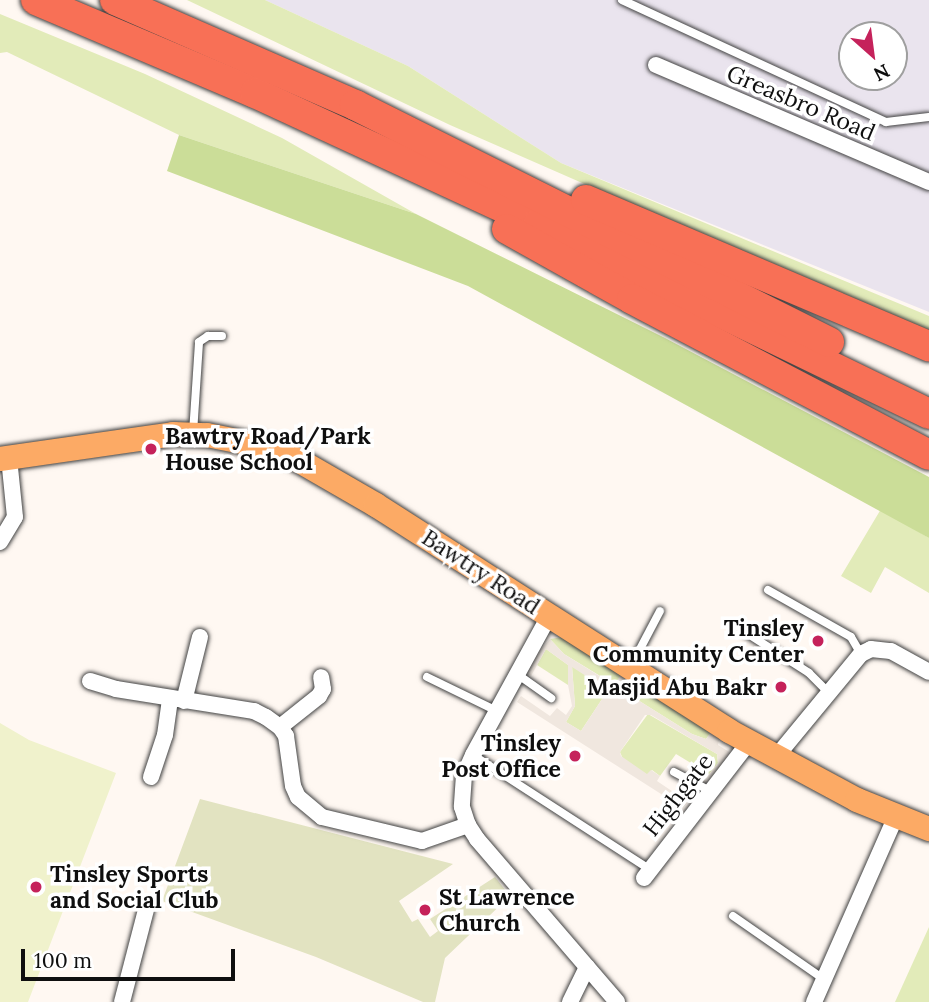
<!DOCTYPE html>
<style>
body{margin:0}
#map{position:relative;width:929px;height:1002px;overflow:hidden;background:#fff8f2;font-family:Lora,serif}
div>[style]{position:absolute}
.industrial>*{inset:0;background:#eae4ee}
.green>*{inset:0;background:#e2ebb9}
.forest>*{inset:0;background:#cbdd98}
.cemetery>*{inset:0;background:#e2e3c1}
.pitch>*{inset:0;background:#f0f2cc}
.plaza>*{inset:0;background:#f0e7df}
.roads{filter:drop-shadow(0 0 2px #424242) drop-shadow(0 0 2px #424242)}
.service>*{height:8px;margin:-4px;padding:0 4px;transform-origin:4px;border-radius:4px;background:#fff}
.minor>*{height:16px;margin:-8px;padding:0 8px;transform-origin:8px;border-radius:8px;background:#fff}
.primary>*{height:24px;margin:-12px;padding:0 12px;transform-origin:12px;border-radius:12px;background:#fcaa65}
.motorway>*{height:30px;margin:-15px;padding:0 15px;transform-origin:15px;border-radius:15px;background:#f87056}
.dots>*{width:19px;height:19px;translate:-50% -50%;box-sizing:border-box;border:4px solid #fff;border-radius:50%}
span{translate:-50% -50%;white-space:nowrap;text-align:center;line-height:1.15;-webkit-text-stroke:7px #fff;paint-order:stroke}
.street-label{font-size:23px;color:#0f0f0f}
.poi-label{font-size:23px;color:#0f0f0f;font-weight:700}
.left{translate:0 -50%;text-align:left}
.right{translate:-100% -50%;text-align:right}
.north{position:absolute;left:838px;top:21px;width:70px;height:70px;box-sizing:border-box;background:#fff;border:2px solid #9f9f9f;border-radius:50%;rotate:152deg;font-size:19px;font-weight:700;line-height:28px;text-align:center;color:#0f0f0f}
.north::after{content:'';display:block;margin:auto;width:24px;height:32px;background:#c5225b;clip-path:polygon(50% 0,100% 100%,50% 72%,0 100%)}
.scale{position:absolute;left:21px;top:949px;width:214px;height:32px;box-sizing:border-box;border:4px solid #0f0f0f;border-top:0;padding-left:9px;font-size:21px;line-height:24px;white-space:nowrap;color:#0f0f0f;-webkit-text-stroke:5px #fff;paint-order:stroke}
</style>
<div id="map">
<div class="industrial">
<div style="clip-path:polygon(evenodd,265px 0,929px 0,929px 312px,561px 163px,408px 66px,265px 0,852px 35px,894px 35px,894px 77px,852px 77px,852px 35px)"></div>
</div>
<div class="green">
<div style="clip-path:polygon(187px 0,265px 0,408px 66px,561px 163px,929px 316px,929px 335px,450px 125px)"></div>
<div style="clip-path:polygon(0 14px,145px 74px,282px 138px,416px 214px,179px 135px,7px 52px,0 53px)"></div>
<div style="clip-path:polygon(881px 509px,929px 538px,929px 593px,885px 567px,871px 593px,841px 576px)"></div>
<div style="clip-path:polygon(563px 637px,623px 672px,615px 685px,564px 654px,550px 639px)"></div>
<div style="clip-path:polygon(546px 649px,568px 665px,568px 685px,537px 665px)"></div>
<div style="clip-path:polygon(572px 666px,608px 690px,581px 731px,566px 722px,575px 706px)"></div>
<div style="clip-path:polygon(633px 679px,712px 731px,706px 739px,692px 734px,625px 692px)"></div>
<div style="clip-path:polygon(648px 714px,717px 754px,718px 763px,709px 774px,676px 754px,660px 776px,652px 770px,647px 775px,623px 759px,620px 752px)"></div>
<div style="clip-path:polygon(929px 927px,929px 1002px,895px 1002px)"></div>
</div>
<div class="forest">
<div style="clip-path:polygon(179px 135px,416px 214px,665px 338px,929px 477px,929px 538px,468px 286px,167px 171px)"></div>
</div>
<div class="cemetery">
<div style="clip-path:polygon(200px 799px,453px 864px,399px 901px,412px 922px,418px 919px,430px 937px,438px 931px,430px 919px,495px 877px,510px 896px,445px 958px,435px 1002px,423px 1002px,316px 957px,162px 901px)"></div>
</div>
<div class="pitch">
<div style="clip-path:polygon(0 723px,29px 740px,116px 773px,28px 1002px,0 1002px)"></div>
</div>
<div class="plaza">
<div style="clip-path:polygon(evenodd,550px 639px,564px 654px,614px 685px,623px 672px,633px 679px,625px 692px,692px 734px,706px 739px,712px 731px,720px 736px,718px 745px,731px 753px,710px 784px,702px 784px,718px 763px,717px 754px,651px 715px,645px 715px,620px 752px,621px 756px,647px 774px,651px 770px,660px 776px,657px 781px,688px 802px,683px 808px,517px 702px,521px 696px,550px 716px,557px 708px,566px 715px,572px 706px,568px 685px,568px 665px,546px 649px,531px 676px,527px 672px,536px 655px,550px 639px,572px 667px,608px 690px,581px 731px,566px 722px,575px 706px,572px 667px)"></div>
</div>
<div class="roads">
<div class="service">
<div style="left:622px;top:0;width:291px;rotate:24.8deg"></div>
<div style="left:886px;top:122px;width:43px;rotate:-6.6deg"></div>
<div style="left:193px;top:433px;width:91px;rotate:-86.2deg"></div>
<div style="left:199px;top:342px;width:11px;rotate:-34deg"></div>
<div style="left:208px;top:336px;width:14px"></div>
<div style="left:768px;top:590px;width:95px;rotate:29.5deg"></div>
<div style="left:851px;top:637px;width:20px;rotate:60deg"></div>
<div style="left:745px;top:632px;width:76px;rotate:32.6deg"></div>
<div style="left:809px;top:673px;width:28px;rotate:45deg"></div>
<div style="left:631px;top:666px;width:62px;rotate:-62.2deg"></div>
<div style="left:517px;top:674px;width:42px;rotate:35.2deg"></div>
<div style="left:427px;top:677px;width:78px;rotate:25.9deg"></div>
<div style="left:473px;top:755px;width:210px;rotate:32.9deg"></div>
<div style="left:674px;top:772px;width:41px;rotate:27.8deg"></div>
<div style="left:733px;top:916px;width:112px;rotate:34.8deg"></div>
</div>
<div class="minor">
<div style="left:656px;top:65px;width:297px;rotate:23.2deg"></div>
<div style="left:0;top:542px;width:29px;rotate:-59deg"></div>
<div style="left:15px;top:517px;width:59px;rotate:-95.8deg"></div>
<div style="left:549px;top:616px;width:158px;rotate:118.7deg"></div>
<div style="left:473px;top:755px;width:22px;rotate:114deg"></div>
<div style="left:464px;top:775px;width:32px;rotate:94deg"></div>
<div style="left:462px;top:807px;width:19px;rotate:72deg"></div>
<div style="left:468px;top:825px;width:17px;rotate:57deg"></div>
<div style="left:477px;top:839px;width:215px;rotate:49.3deg"></div>
<div style="left:90px;top:681px;width:27px;rotate:17deg"></div>
<div style="left:116px;top:689px;width:140px;rotate:9.1deg"></div>
<div style="left:254px;top:711px;width:13px;rotate:27deg"></div>
<div style="left:266px;top:717px;width:17px;rotate:36deg"></div>
<div style="left:280px;top:727px;width:11px;rotate:56deg"></div>
<div style="left:286px;top:736px;width:50px;rotate:82deg"></div>
<div style="left:293px;top:786px;width:12px;rotate:66deg"></div>
<div style="left:298px;top:797px;width:31px;rotate:40deg"></div>
<div style="left:322px;top:817px;width:103px;rotate:13.5deg"></div>
<div style="left:422px;top:841px;width:49px;rotate:-19.2deg"></div>
<div style="left:184px;top:701px;width:66px;rotate:-76deg"></div>
<div style="left:280px;top:727px;width:50px;rotate:-38.5deg"></div>
<div style="left:319px;top:696px;width:8px;rotate:-60deg"></div>
<div style="left:323px;top:689px;width:12px;rotate:-99deg"></div>
<div style="left:776px;top:757px;width:134px;rotate:-50.5deg"></div>
<div style="left:861px;top:654px;width:11px;rotate:-27deg"></div>
<div style="left:871px;top:649px;width:20px;rotate:6deg"></div>
<div style="left:891px;top:651px;width:43px;rotate:28.9deg"></div>
<div style="left:151px;top:777px;width:44px;rotate:-71.6deg"></div>
<div style="left:165px;top:735px;width:36px;rotate:-82deg"></div>
<div style="left:644px;top:878px;width:172px;rotate:-52.3deg"></div>
<div style="left:122px;top:1002px;width:95px;rotate:-75.4deg"></div>
<div style="left:570px;top:1002px;width:39px;rotate:-64deg"></div>
<div style="left:814px;top:1002px;width:203px;rotate:-66.2deg"></div>
</div>
<div class="primary">
<div style="left:0;top:459px;width:175px;rotate:-8.2deg"></div>
<div style="left:173px;top:434px;width:34px;rotate:2deg"></div>
<div style="left:207px;top:435px;width:61px;rotate:11.3deg"></div>
<div style="left:267px;top:447px;width:34px;rotate:23deg"></div>
<div style="left:298px;top:460px;width:90px;rotate:30deg"></div>
<div style="left:376px;top:505px;width:419px;rotate:32.6deg"></div>
<div style="left:729px;top:731px;width:145px;rotate:28.3deg"></div>
<div style="left:857px;top:800px;width:78px;rotate:21.9deg"></div>
</div>
<div class="motorway">
<div style="left:36px;top:0;width:238px;rotate:23deg"></div>
<div style="left:255px;top:93px;width:312px;rotate:24.8deg"></div>
<div style="left:538px;top:224px;width:435px;rotate:25.9deg"></div>
<div style="left:115px;top:0;width:262px;rotate:23.6deg"></div>
<div style="left:355px;top:105px;width:530px;rotate:26.57deg"></div>
<div style="left:586px;top:200px;width:373px;rotate:23.1deg"></div>
<div style="left:507px;top:229px;width:143px;rotate:29.2deg"></div>
<div style="left:632px;top:299px;width:335px;rotate:27.7deg"></div>
</div>
</div>
<div class="dots">
<div style="left:151px;top:449px;background:#c5225b"></div>
<div style="left:818px;top:641px;background:#c5225b"></div>
<div style="left:781px;top:687px;background:#c5225b"></div>
<div style="left:575px;top:756px;background:#c5225b"></div>
<div style="left:36px;top:887px;background:#c5225b"></div>
<div style="left:425px;top:910px;background:#c5225b"></div>
</div>
<div class="street-label">
<span style="left:801px;top:103px;rotate:23deg">Greasbro Road</span>
<span style="left:481px;top:572px;rotate:33deg">Bawtry Road</span>
<span style="left:678px;top:795px;rotate:-52deg">Highgate</span>
</div>
<div class="poi-label">
<span class="left" style="left:165px;top:449px">Bawtry Road/Park<br>House School</span>
<span class="right" style="left:804px;top:641px">Tinsley<br>Community Center</span>
<span class="right" style="left:767px;top:687px">Masjid Abu Bakr</span>
<span class="right" style="left:561px;top:756px">Tinsley<br>Post Office</span>
<span class="left" style="left:50px;top:887px">Tinsley Sports<br>and Social Club</span>
<span class="left" style="left:439px;top:910px">St Lawrence<br>Church</span>
</div>
<div class="north">N</div>
<div class="scale">100 m</div>
</div>
